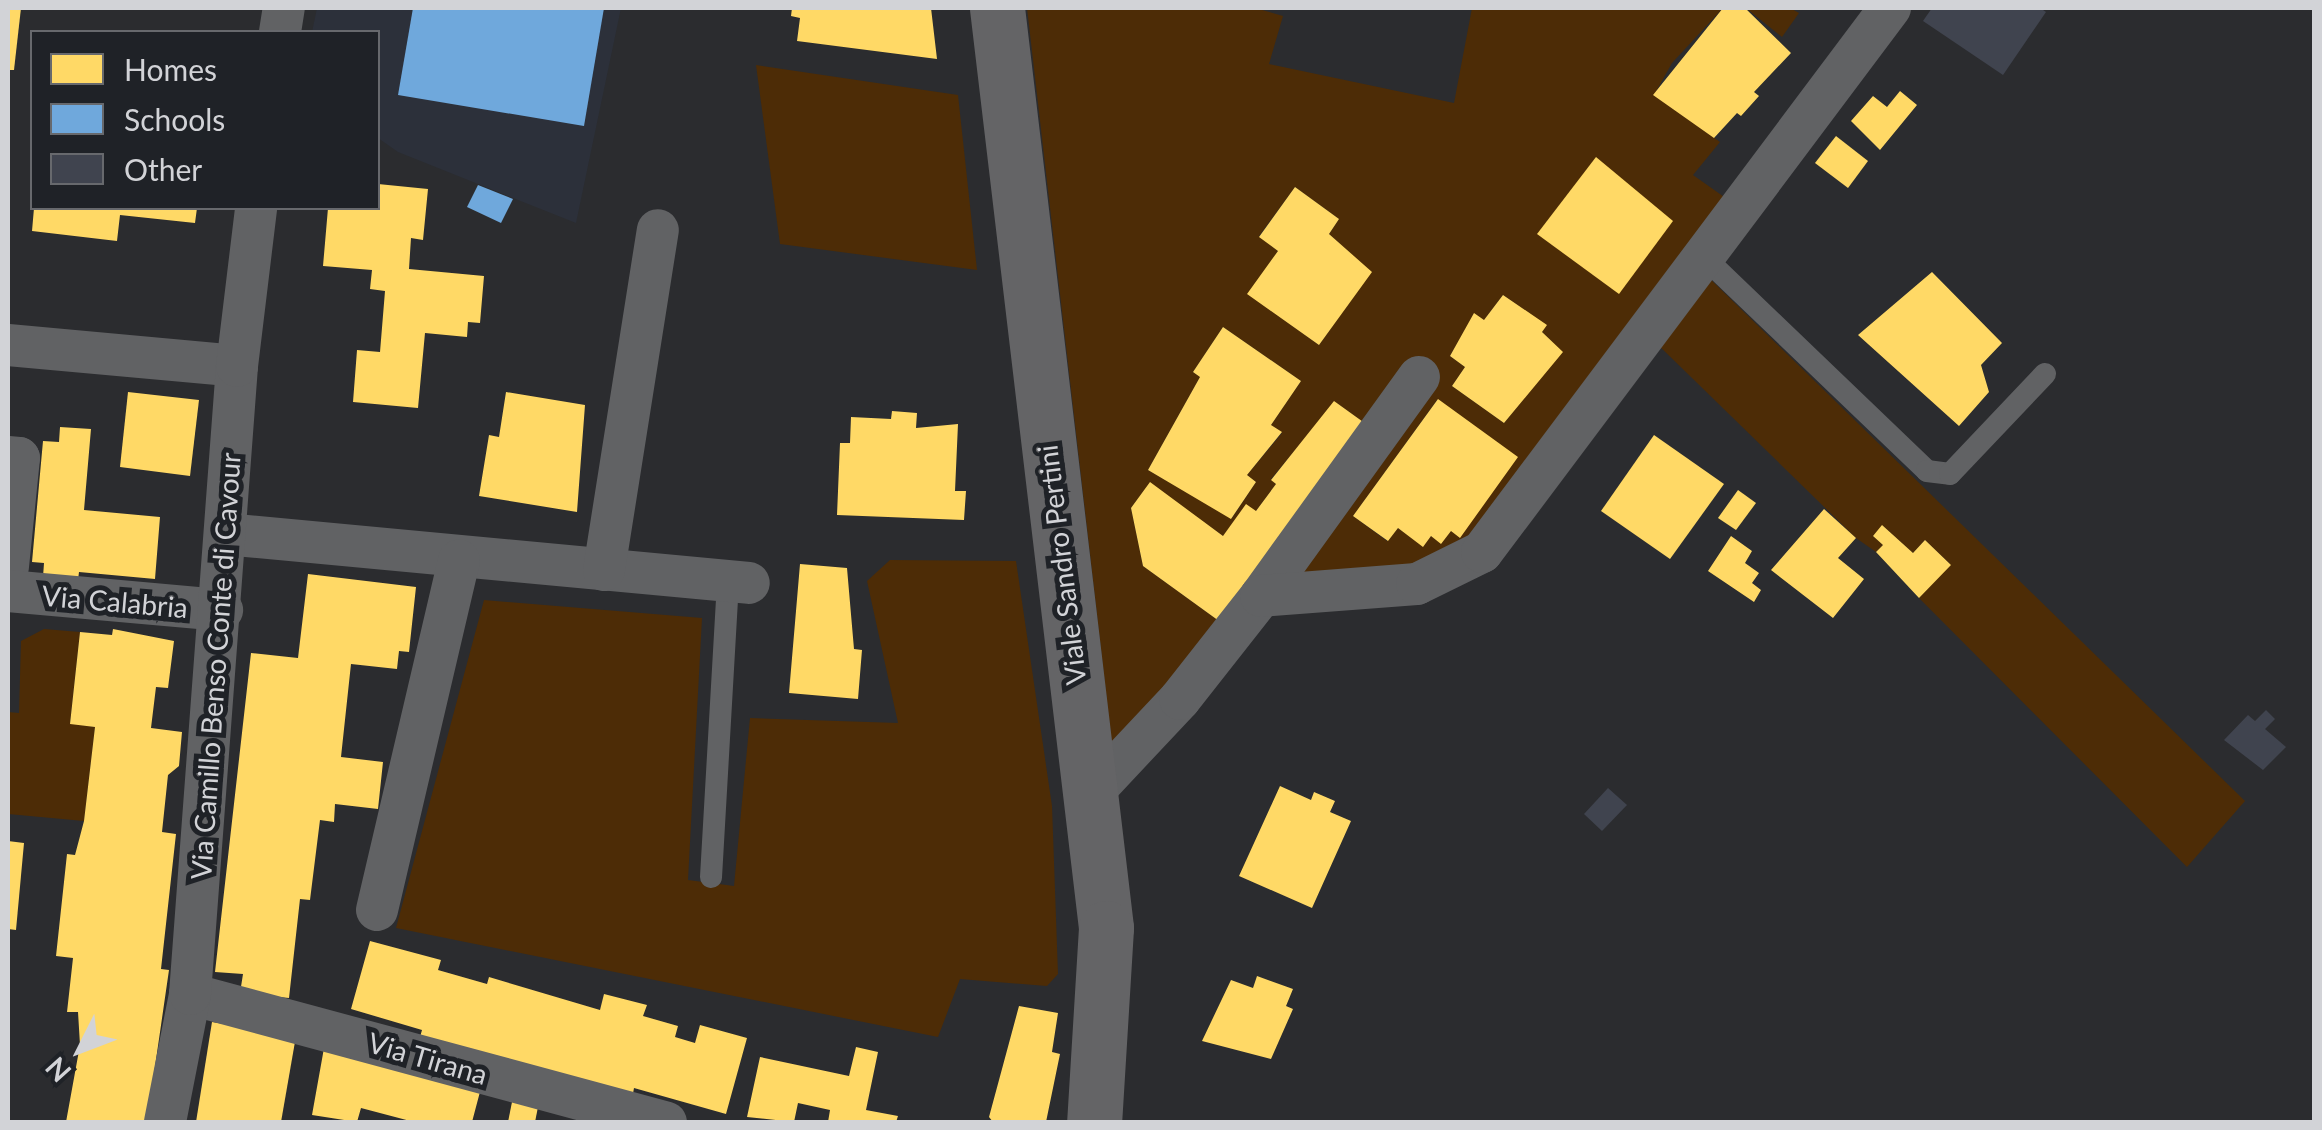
<!DOCTYPE html>
<style>
body{margin:0}
#map{position:relative;width:2322px;height:1130px;overflow:hidden;background:#2b2c2f;font-family:Lato,sans-serif}
div>[style]{position:absolute}
.built>*{inset:0;background:#2c303a}
.green>*{inset:0;background:#4d2c06}
.homes>*{inset:0;background:#ffd966}
.schools>*{inset:0;background:#6fa8dc}
.building>*{inset:0;background:#40444f}
.lane>*{height:22px;margin:-11px;padding:0 11px;transform-origin:11px;border-radius:11px;background:#616264}
.street>*{height:42px;margin:-21px;padding:0 21px;transform-origin:21px;border-radius:21px;background:#616264}
.secondary>*{height:55px;margin:-27.5px;padding:0 27.5px;transform-origin:27.5px;border-radius:27.5px;background:#646466}
span{translate:-50% -50%;white-space:nowrap;text-align:center;line-height:1.15;-webkit-text-stroke:10px #1f2227;paint-order:stroke}
.street-label{font-size:28px;color:#d2d3d7}
.frame{position:absolute;inset:0;border:10px solid #d2d3d7;pointer-events:none}
.legend{position:absolute;left:30px;top:30px;width:350px;height:180px;box-sizing:border-box;background:#1f2227;border:2px solid #67696d;margin:0;padding:12px 18px;list-style:none;font-size:30px;color:#d2d3d7}
.legend li{display:flex;align-items:center;gap:20px;height:50px}
.legend b{width:50px;border:2px solid #67696d}
.north{position:absolute;left:30px;top:1000px;width:100px;height:100px;-webkit-text-stroke:8px #1f2227;paint-order:stroke;rotate:228deg;font-size:28px;font-weight:700;line-height:40px;text-align:center;color:#d2d3d7}
.north::after{content:'';display:block;margin:auto;width:35px;height:45px;background:#d2d3d7;clip-path:polygon(50% 0,100% 100%,50% 72%,0 100%)}
</style>
<div id="map">
<div class="built">
<div style="clip-path:polygon(317px 8px,621px 8px,576px 223px,398px 152px,378px 138px,378px 32px,312px 32px)"></div>
</div>
<div class="green">
<div style="clip-path:polygon(evenodd,1027px 8px,1255px 8px,1283px 16px,1269px 64px,1454px 103px,1472px 8px,1723px 8px,1672px 63px,1654px 95px,1720px 142px,1693px 175px,1727px 199px,1481px 529px,1404px 569px,1257px 589px,1113px 753px,1027px 8px,1295px 187px,1339px 219px,1329px 234px,1371px 272px,1319px 345px,1248px 294px,1278px 251px,1259px 236px,1295px 187px,1027px 8px,1503px 295px,1546px 325px,1542px 332px,1562px 352px,1504px 423px,1452px 386px,1465px 367px,1450px 356px,1474px 314px,1484px 320px,1503px 295px,1027px 8px,1223px 327px,1301px 381px,1271px 425px,1282px 433px,1247px 475px,1256px 482px,1232px 518px,1148px 470px,1200px 377px,1193px 372px,1223px 327px,1027px 8px,1437px 400px,1442px 543px,1431px 536px,1423px 546px,1398px 528px,1387px 541px,1353px 516px,1437px 400px,1027px 8px,1335px 402px,1366px 424px,1219px 621px,1143px 566px,1131px 508px,1150px 483px,1223px 536px,1256px 511px,1276px 484px,1271px 479px,1335px 402px)"></div>
<div style="clip-path:polygon(1746px 8px,1790px 8px,1799px 13px,1782px 37px)"></div>
<div style="clip-path:polygon(756px 65px,958px 95px,977px 270px,780px 244px)"></div>
<div style="clip-path:polygon(1703px 272px,2245px 801px,2187px 867px,1919px 598px,1950px 564px,1925px 540px,1913px 553px,1883px 526px,1873px 536px,1883px 545px,1876px 552px,1856px 538px,1652px 339px)"></div>
<div style="clip-path:polygon(890px 560px,1016px 561px,1052px 806px,1058px 974px,1047px 986px,960px 979px,938px 1037px,396px 928px,484px 600px,702px 618px,688px 880px,734px 886px,750px 718px,898px 723px,867px 581px)"></div>
<div style="clip-path:polygon(44px 629px,80px 632px,70px 723px,95px 727px,84px 821px,8px 814px,8px 712px,19px 713px,21px 641px)"></div>
</div>
<div class="homes">
<div style="clip-path:polygon(8px 8px,21px 8px,14px 70px,8px 70px)"></div>
<div style="clip-path:polygon(792px 8px,931px 8px,937px 59px,797px 41px,800px 18px,791px 16px)"></div>
<div style="clip-path:polygon(1723px 8px,1745px 8px,1791px 53px,1754px 92px,1759px 96px,1741px 116px,1737px 113px,1714px 138px,1653px 95px)"></div>
<div style="clip-path:polygon(1900px 91px,1917px 105px,1880px 150px,1851px 121px,1873px 96px,1887px 107px)"></div>
<div style="clip-path:polygon(1836px 136px,1868px 161px,1848px 188px,1815px 163px)"></div>
<div style="clip-path:polygon(1596px 157px,1673px 221px,1619px 294px,1537px 234px)"></div>
<div style="clip-path:polygon(378px 184px,428px 189px,423px 240px,411px 238px,409px 269px,484px 276px,480px 323px,468px 322px,467px 337px,425px 333px,418px 408px,353px 402px,357px 350px,380px 352px,385px 291px,370px 289px,372px 270px,323px 266px,328px 208px,378px 208px)"></div>
<div style="clip-path:polygon(1295px 187px,1339px 219px,1329px 234px,1372px 272px,1319px 345px,1247px 294px,1278px 251px,1259px 237px)"></div>
<div style="clip-path:polygon(34px 208px,197px 208px,195px 223px,120px 215px,117px 241px,32px 231px)"></div>
<div style="clip-path:polygon(1932px 272px,2002px 343px,1981px 365px,1989px 392px,1959px 426px,1858px 335px)"></div>
<div style="clip-path:polygon(1503px 295px,1547px 325px,1542px 332px,1563px 352px,1504px 423px,1452px 386px,1465px 367px,1450px 356px,1474px 313px,1484px 320px)"></div>
<div style="clip-path:polygon(1223px 327px,1301px 381px,1271px 425px,1282px 432px,1247px 475px,1256px 482px,1231px 519px,1148px 470px,1200px 377px,1193px 372px)"></div>
<div style="clip-path:polygon(128px 392px,199px 400px,190px 476px,120px 467px)"></div>
<div style="clip-path:polygon(506px 392px,585px 405px,577px 512px,479px 496px,489px 435px,499px 437px)"></div>
<div style="clip-path:polygon(1438px 399px,1518px 457px,1460px 538px,1451px 531px,1441px 544px,1431px 536px,1423px 547px,1398px 528px,1388px 541px,1353px 516px)"></div>
<div style="clip-path:polygon(1334px 401px,1366px 424px,1219px 621px,1143px 566px,1131px 508px,1150px 482px,1223px 536px,1246px 504px,1256px 511px,1276px 484px,1271px 480px)"></div>
<div style="clip-path:polygon(892px 411px,917px 413px,916px 428px,958px 424px,955px 491px,966px 491px,964px 520px,837px 515px,840px 443px,850px 443px,851px 417px,891px 419px)"></div>
<div style="clip-path:polygon(60px 427px,91px 429px,84px 510px,160px 517px,155px 579px,79px 572px,78px 580px,43px 577px,44px 563px,32px 562px,43px 441px,59px 442px)"></div>
<div style="clip-path:polygon(1654px 435px,1724px 484px,1670px 559px,1601px 511px)"></div>
<div style="clip-path:polygon(1738px 490px,1756px 503px,1736px 530px,1718px 518px)"></div>
<div style="clip-path:polygon(1824px 509px,1856px 538px,1838px 558px,1864px 579px,1833px 618px,1771px 570px)"></div>
<div style="clip-path:polygon(1882px 525px,1913px 553px,1925px 540px,1951px 565px,1919px 598px,1876px 552px,1883px 545px,1873px 536px)"></div>
<div style="clip-path:polygon(1731px 536px,1752px 551px,1745px 563px,1759px 573px,1752px 583px,1761px 590px,1754px 602px,1708px 571px)"></div>
<div style="clip-path:polygon(800px 564px,847px 568px,854px 649px,862px 650px,858px 699px,789px 693px)"></div>
<div style="clip-path:polygon(308px 574px,416px 587px,409px 652px,399px 651px,397px 669px,351px 664px,341px 757px,383px 762px,378px 809px,335px 804px,334px 822px,320px 820px,310px 900px,300px 899px,289px 998px,240px 993px,243px 974px,215px 972px,251px 653px,298px 658px)"></div>
<div style="clip-path:polygon(113px 629px,174px 641px,168px 688px,156px 687px,151px 728px,182px 732px,179px 766px,168px 775px,162px 832px,176px 834px,161px 969px,169px 970px,147px 1122px,66px 1122px,80px 1045px,78px 1012px,67px 1012px,73px 958px,56px 956px,67px 854px,75px 855px,84px 821px,95px 727px,70px 724px,80px 632px,112px 635px)"></div>
<div style="clip-path:polygon(1280px 786px,1311px 800px,1314px 792px,1335px 801px,1330px 812px,1351px 821px,1312px 908px,1239px 876px)"></div>
<div style="clip-path:polygon(8px 841px,24px 843px,16px 930px,8px 929px)"></div>
<div style="clip-path:polygon(370px 941px,441px 960px,438px 970px,487px 984px,489px 977px,600px 1010px,604px 994px,647px 1005px,643px 1016px,678px 1026px,675px 1037px,695px 1043px,700px 1025px,747px 1038px,726px 1114px,634px 1088px,632px 1099px,420px 1037px,422px 1030px,351px 1009px)"></div>
<div style="clip-path:polygon(1257px 976px,1293px 989px,1286px 1006px,1293px 1009px,1271px 1059px,1202px 1041px,1231px 980px,1253px 988px)"></div>
<div style="clip-path:polygon(1019px 1006px,1058px 1013px,1052px 1052px,1060px 1054px,1046px 1122px,993px 1122px,989px 1117px)"></div>
<div style="clip-path:polygon(212px 1022px,296px 1036px,281px 1122px,196px 1122px)"></div>
<div style="clip-path:polygon(856px 1047px,878px 1052px,866px 1110px,898px 1116px,896px 1122px,828px 1122px,830px 1110px,798px 1103px,794px 1122px,747px 1117px,760px 1057px,849px 1076px)"></div>
<div style="clip-path:polygon(324px 1048px,481px 1088px,472px 1122px,414px 1122px,361px 1108px,357px 1122px,312px 1115px)"></div>
<div style="clip-path:polygon(513px 1097px,539px 1102px,535px 1122px,508px 1122px)"></div>
</div>
<div class="schools">
<div style="clip-path:polygon(413px 8px,604px 8px,584px 126px,398px 95px)"></div>
<div style="clip-path:polygon(478px 185px,513px 199px,501px 223px,467px 207px)"></div>
</div>
<div class="building">
<div style="clip-path:polygon(1932px 8px,2040px 8px,2046px 12px,2003px 75px,1923px 21px)"></div>
<div style="clip-path:polygon(2266px 710px,2275px 719px,2265px 729px,2286px 747px,2263px 770px,2224px 740px,2248px 715px,2255px 721px)"></div>
<div style="clip-path:polygon(1608px 788px,1627px 805px,1602px 831px,1584px 814px)"></div>
</div>
<div class="lane">
<div style="left:1704px;top:257px;width:309px;rotate:43.8deg"></div>
<div style="left:1927px;top:471px;width:23px;rotate:7deg"></div>
<div style="left:1950px;top:474px;width:138px;rotate:-46.5deg"></div>
<div style="left:711px;top:877px;width:296px;rotate:-86.7deg"></div>
</div>
<div class="street">
<div style="left:280px;top:32px;width:24px;rotate:-81deg"></div>
<div style="left:8px;top:345px;width:230px;rotate:5.2deg"></div>
<div style="left:8px;top:457px;width:11px;rotate:5deg"></div>
<div style="left:19px;top:458px;width:110px;rotate:95.8deg"></div>
<div style="left:225px;top:534px;width:526px;rotate:5.34deg"></div>
<div style="left:604px;top:570px;width:344px;rotate:-81deg"></div>
<div style="left:8px;top:591px;width:215px;rotate:5.1deg"></div>
<div style="left:1261px;top:596px;width:270px;rotate:-54.2deg"></div>
<div style="left:1088px;top:797px;width:134px;rotate:-46.8deg"></div>
<div style="left:1180px;top:699px;width:131px;rotate:-51.8deg"></div>
<div style="left:1261px;top:596px;width:156px;rotate:-4.4deg"></div>
<div style="left:1417px;top:584px;width:72px;rotate:-26.2deg"></div>
<div style="left:1482px;top:552px;width:680px;rotate:-53.13deg"></div>
<div style="left:377px;top:910px;width:359px;rotate:-76.8deg"></div>
<div style="left:190px;top:994px;width:493px;rotate:15.1deg"></div>
<div style="left:165px;top:1122px;width:130px;rotate:-78.9deg"></div>
<div style="left:190px;top:994px;width:630px;rotate:-85.72deg"></div>
<div style="left:237px;top:366px;width:159px;rotate:-83.1deg"></div>
</div>
<div class="secondary">
<div style="left:997px;top:8px;width:926px;rotate:83.24deg"></div>
<div style="left:1106px;top:928px;width:194px;rotate:93.5deg"></div>
</div>
<div class="street-label">
<span style="left:1061px;top:565px;rotate:-97deg">Viale Sandro Pertini</span>
<span style="left:115px;top:601px;rotate:5deg">Via Calabria</span>
<span style="left:215px;top:666px;rotate:-86deg">Via Camillo Benso Conte di Cavour</span>
<span style="left:428px;top:1058px;rotate:16deg">Via Tirana</span>
</div>
<div class="frame"></div>
<ul class="legend">
<li><b style="height:28px;background:#ffd966"></b>Homes</li>
<li><b style="height:28px;background:#6fa8dc"></b>Schools</li>
<li><b style="height:28px;background:#40444f"></b>Other</li>
</ul>
<div class="north">N</div>
</div>
